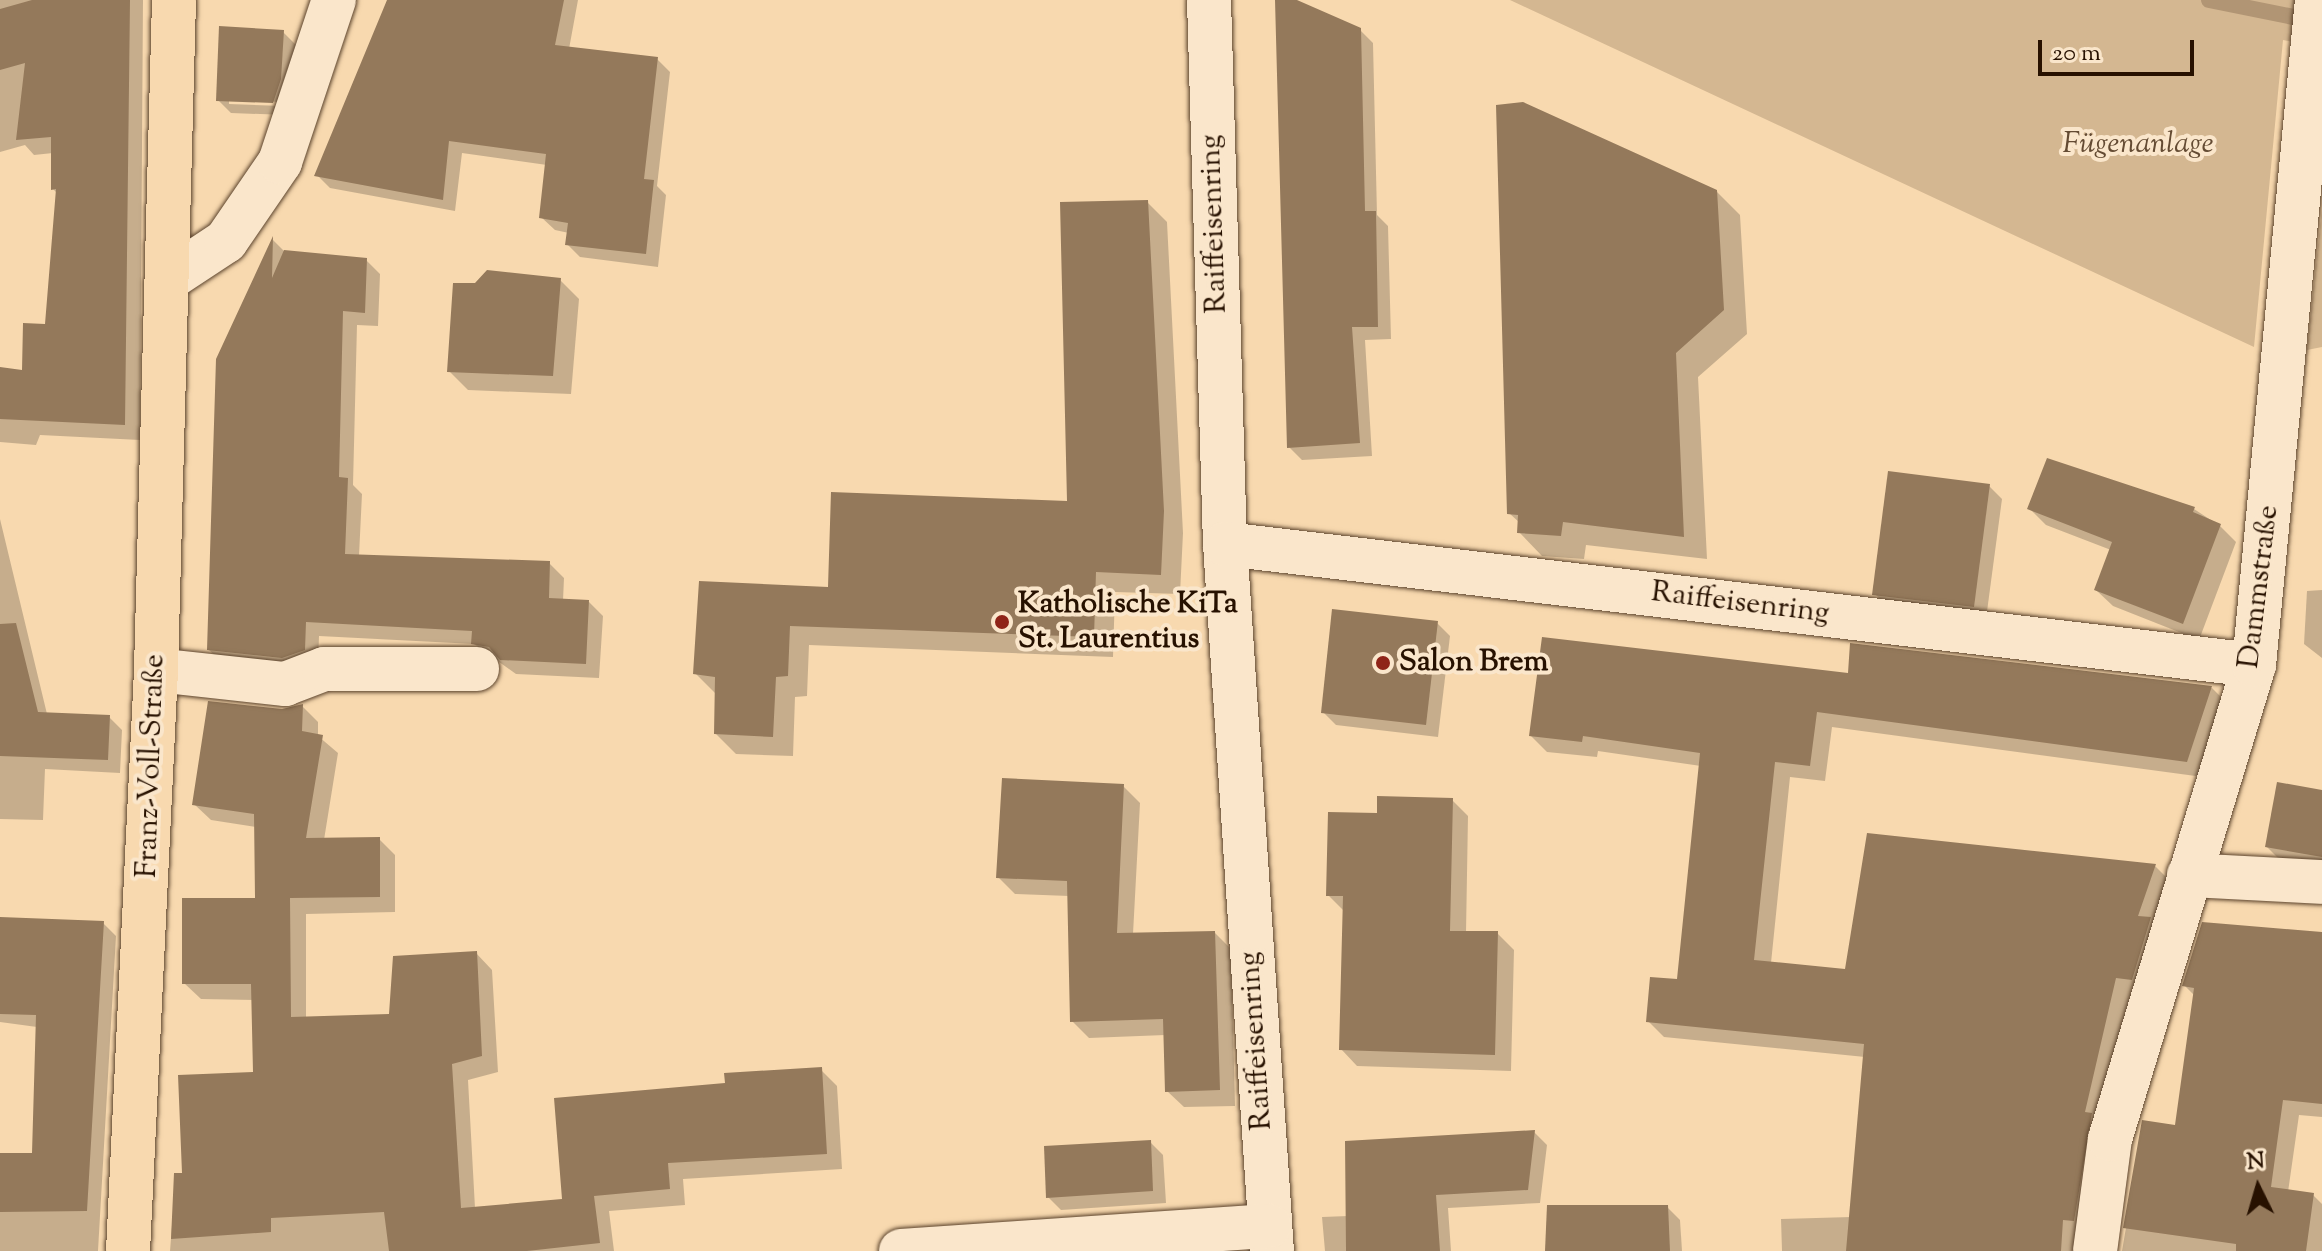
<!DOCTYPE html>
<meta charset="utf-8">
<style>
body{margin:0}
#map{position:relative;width:2322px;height:1251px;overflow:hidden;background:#f8d9af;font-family:"Sorts Mill Goudy",serif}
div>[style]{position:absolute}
.green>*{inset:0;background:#d4b791}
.shadow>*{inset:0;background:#0003}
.stream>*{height:16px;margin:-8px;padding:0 8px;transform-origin:8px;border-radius:8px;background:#b19574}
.building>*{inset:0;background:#94795b}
.roads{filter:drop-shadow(0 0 2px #5b432c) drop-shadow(0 0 2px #5b432c)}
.minor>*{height:44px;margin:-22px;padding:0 22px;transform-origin:22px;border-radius:22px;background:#fae6cb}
.major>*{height:44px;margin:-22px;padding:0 22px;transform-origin:22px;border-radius:22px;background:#f8d9af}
.dots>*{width:22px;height:22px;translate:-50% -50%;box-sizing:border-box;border:4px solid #fae6cb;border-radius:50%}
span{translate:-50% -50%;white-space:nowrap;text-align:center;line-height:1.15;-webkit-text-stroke:8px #fae6cb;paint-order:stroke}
.park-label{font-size:30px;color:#644b33;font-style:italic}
.street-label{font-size:30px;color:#271100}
.poi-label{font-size:30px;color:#271100;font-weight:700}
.left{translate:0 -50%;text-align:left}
.north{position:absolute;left:2218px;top:1147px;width:80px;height:80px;-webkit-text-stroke:6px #fae6cb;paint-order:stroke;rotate:355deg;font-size:22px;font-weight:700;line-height:32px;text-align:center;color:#271100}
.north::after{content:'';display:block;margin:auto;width:28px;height:36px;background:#271100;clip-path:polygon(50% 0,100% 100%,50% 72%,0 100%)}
.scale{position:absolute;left:2038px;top:40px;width:156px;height:36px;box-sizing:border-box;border:4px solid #271100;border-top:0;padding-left:10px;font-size:24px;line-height:28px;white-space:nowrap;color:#271100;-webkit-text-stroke:6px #fae6cb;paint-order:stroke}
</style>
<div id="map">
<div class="green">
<div style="clip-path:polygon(1510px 0,2322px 0,2322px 48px,2283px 40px,2254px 347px)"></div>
<div style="clip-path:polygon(2322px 208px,2322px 347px,2307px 350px)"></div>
</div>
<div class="shadow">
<div style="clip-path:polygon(0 0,143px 0,140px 440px,40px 435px,36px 445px,0 442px,0 369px,24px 372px,46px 326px,58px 194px,53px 189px,53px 153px,34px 155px,25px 145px,0 152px)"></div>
<div style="clip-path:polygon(389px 0,578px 0,569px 49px,657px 59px,670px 72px,657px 186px,666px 195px,658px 267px,580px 257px,567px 244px,569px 233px,555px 230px,541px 217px,547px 165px,462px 153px,455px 211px,330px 188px,317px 175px)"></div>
<div style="clip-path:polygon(1277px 0,1292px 0,1360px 30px,1373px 43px,1377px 215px,1388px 226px,1391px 339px,1365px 340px,1372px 456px,1302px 460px,1289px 447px)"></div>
<div style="clip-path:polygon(evenodd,283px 32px,296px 45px,294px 93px,286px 115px,231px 113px,218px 100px,283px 32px,229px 100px,283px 102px,283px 106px,229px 104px,229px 100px)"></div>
<div style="clip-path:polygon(1716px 191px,1740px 215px,1747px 334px,1698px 377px,1707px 559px,1586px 545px,1584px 559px,1542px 556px,1519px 532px,1520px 523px,1509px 513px)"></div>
<div style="clip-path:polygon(1147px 202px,1167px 222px,1183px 533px,1180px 594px,1115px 592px,1113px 657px,809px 645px,807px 696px,795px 697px,793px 756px,736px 754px,716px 734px,715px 693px,695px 673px,830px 589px,1069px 503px)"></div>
<div style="clip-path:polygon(273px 240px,285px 252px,366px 260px,380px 274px,378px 326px,357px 325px,353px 485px,362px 494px,359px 556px,549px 563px,564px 578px,563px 601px,589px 602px,603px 616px,599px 678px,516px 674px,474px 644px,319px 636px,318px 664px,224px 664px,209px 650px,218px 359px)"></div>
<div style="clip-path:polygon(560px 280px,579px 299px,571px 394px,468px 390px,449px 371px)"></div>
<div style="clip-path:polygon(1989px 486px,2002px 499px,1986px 619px,1888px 607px,1875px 594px)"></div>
<div style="clip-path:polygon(2030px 509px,2194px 509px,2220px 526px,2236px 542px,2199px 640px,2113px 606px,2096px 590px,2111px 550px,2046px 525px)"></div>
<div style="clip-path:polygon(0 519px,47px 714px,109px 717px,122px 730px,120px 773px,45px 769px,43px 820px,0 819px)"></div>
<div style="clip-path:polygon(2322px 590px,2322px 658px,2304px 644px,2307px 591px)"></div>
<div style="clip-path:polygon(1437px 623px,1450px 636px,1438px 737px,1336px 725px,1323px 712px)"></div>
<div style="clip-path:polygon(1852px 645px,2212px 688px,2227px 703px,2203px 777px,1832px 727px,1825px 781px,1790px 777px,1771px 963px,1847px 971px,1868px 835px,2155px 866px,2171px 882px,2088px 1251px,1782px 1251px,1781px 1219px,1851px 1217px,1865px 1057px,1664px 1037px,1648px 1021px,1679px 981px,1701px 766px,1598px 751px,1597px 757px,1547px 752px,1531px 736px,1850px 675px)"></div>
<div style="clip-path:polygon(302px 706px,318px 722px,318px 736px,338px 753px,324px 840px,379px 839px,395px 855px,395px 912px,306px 914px,306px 1018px,391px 1016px,476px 953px,492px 970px,498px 1072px,468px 1080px,475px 1208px,564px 1201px,727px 1085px,821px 1070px,837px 1086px,842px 1169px,683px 1179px,685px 1205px,609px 1211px,614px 1251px,170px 1251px,176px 1175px,184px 1174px,255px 1074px,254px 1000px,201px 999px,184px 983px,257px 900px,256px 827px,211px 820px,194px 804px,282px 711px)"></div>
<div style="clip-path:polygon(1123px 786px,1140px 803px,1133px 934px,1215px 933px,1231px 949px,1235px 1106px,1184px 1107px,1167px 1091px,1165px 1035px,1089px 1038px,1072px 1021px,1069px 896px,1015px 894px,998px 877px)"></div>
<div style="clip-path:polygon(2322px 792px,2322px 867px,2280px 860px,2267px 847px)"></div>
<div style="clip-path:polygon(1452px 800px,1468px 816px,1466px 933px,1497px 933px,1514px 950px,1511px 1071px,1357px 1066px,1341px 1049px,1344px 911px,1328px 895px,1378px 815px)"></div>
<div style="clip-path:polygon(0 919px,103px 923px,116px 936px,98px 1251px,0 1251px,0 1155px,34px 1155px,37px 1027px,0 1022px)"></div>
<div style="clip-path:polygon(2322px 934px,2322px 1117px,2299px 1115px,2288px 1192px,2313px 1195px,2322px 1204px,2322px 1251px,2122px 1251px,2144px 1122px,2177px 1127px,2195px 996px,2185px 986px)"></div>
<div style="clip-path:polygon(1534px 1132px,1547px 1145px,1540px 1203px,1448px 1208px,1451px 1251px,1325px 1251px,1322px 1217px,1348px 1216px)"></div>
<div style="clip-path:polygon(1150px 1142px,1163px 1155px,1166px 1203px,1061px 1210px,1048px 1197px)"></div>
<div style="clip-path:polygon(1667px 1207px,1680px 1220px,1682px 1251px,1547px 1251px)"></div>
</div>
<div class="stream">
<div style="left:2209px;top:0;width:106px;rotate:11.4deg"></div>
</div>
<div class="building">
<div style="clip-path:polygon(32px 0,130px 0,125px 425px,0 419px,0 367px,22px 370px,23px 323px,45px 324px,56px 189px,51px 190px,51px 137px,16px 140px,25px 63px,0 70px,0 9px)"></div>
<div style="clip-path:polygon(387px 0,564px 0,555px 45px,658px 57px,644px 179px,654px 180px,646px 254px,565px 245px,568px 223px,539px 218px,546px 154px,449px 141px,443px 200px,314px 176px)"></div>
<div style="clip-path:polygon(1275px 0,1297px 0,1361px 28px,1365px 211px,1376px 211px,1378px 327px,1352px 327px,1360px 443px,1287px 448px)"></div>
<div style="clip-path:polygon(219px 26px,284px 30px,281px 79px,273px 103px,216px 101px)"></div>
<div style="clip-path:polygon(1523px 102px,1717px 190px,1724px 310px,1676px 353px,1684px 537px,1563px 522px,1561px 536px,1517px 533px,1518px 515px,1507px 514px,1496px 105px)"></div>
<div style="clip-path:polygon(1148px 200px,1164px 511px,1161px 575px,1096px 572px,1094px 637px,790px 626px,788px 676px,776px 677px,773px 737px,714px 734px,715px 677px,693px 674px,699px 581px,828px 587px,831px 492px,1067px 501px,1060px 202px)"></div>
<div style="clip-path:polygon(273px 236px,272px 278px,284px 250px,367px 258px,365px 313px,343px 311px,339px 477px,348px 478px,345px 554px,550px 561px,549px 598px,589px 600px,586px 664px,500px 660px,489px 647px,471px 644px,472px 631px,306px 622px,305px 650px,282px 658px,207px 650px,216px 359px)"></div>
<div style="clip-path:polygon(487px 270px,561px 278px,553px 376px,447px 372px,453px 283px,475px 283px)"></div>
<div style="clip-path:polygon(2047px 458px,2195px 507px,2193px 512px,2221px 524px,2183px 624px,2094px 590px,2112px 542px,2027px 509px)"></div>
<div style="clip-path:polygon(1888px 471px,1990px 484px,1974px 607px,1872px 595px)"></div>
<div style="clip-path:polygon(1332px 609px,1438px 621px,1426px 725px,1321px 713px)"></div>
<div style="clip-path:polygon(16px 623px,38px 712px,110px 715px,108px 760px,0 756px,0 624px)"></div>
<div style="clip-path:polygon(1542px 637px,1848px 673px,1850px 643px,2212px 686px,2187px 762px,1817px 712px,1810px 766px,1775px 762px,1754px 960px,1845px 969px,1867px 833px,2156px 864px,2138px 916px,2151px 917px,2132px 980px,2116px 978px,2085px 1112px,2092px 1113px,2074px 1221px,2063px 1220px,2061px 1251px,1846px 1251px,1864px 1044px,1646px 1022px,1650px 977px,1677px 979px,1700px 753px,1583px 736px,1582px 742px,1529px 736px)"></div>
<div style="clip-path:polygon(208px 701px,282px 709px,303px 704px,302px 731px,323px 735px,306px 838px,380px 837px,380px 897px,290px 898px,291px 1017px,389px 1014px,393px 956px,477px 951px,482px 1056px,452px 1064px,461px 1208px,562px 1199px,554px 1098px,725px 1083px,724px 1073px,822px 1067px,827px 1154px,668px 1163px,670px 1189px,594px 1196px,600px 1243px,527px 1251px,389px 1251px,384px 1212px,271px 1218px,271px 1232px,171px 1239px,174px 1173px,182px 1173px,178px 1075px,253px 1072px,251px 984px,182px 984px,182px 898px,255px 898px,254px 814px,192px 805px)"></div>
<div style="clip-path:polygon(1002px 778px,1124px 784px,1117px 933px,1215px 931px,1220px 1090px,1165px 1092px,1163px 1019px,1070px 1022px,1067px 881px,996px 878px)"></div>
<div style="clip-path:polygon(2277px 782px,2322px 790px,2322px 857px,2265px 847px)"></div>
<div style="clip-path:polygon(1377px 796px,1453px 798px,1450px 931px,1498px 931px,1495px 1055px,1339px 1050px,1343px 896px,1326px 896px,1328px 812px,1377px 813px)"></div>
<div style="clip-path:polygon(0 917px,104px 921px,87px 1211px,0 1212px,0 1153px,32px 1153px,36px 1015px,0 1014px)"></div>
<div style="clip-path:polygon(2202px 922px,2322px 932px,2322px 1104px,2283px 1100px,2271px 1187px,2314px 1193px,2306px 1251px,2236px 1251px,2236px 1244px,2123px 1228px,2142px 1120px,2175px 1125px,2194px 988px,2182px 986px)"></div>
<div style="clip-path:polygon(1535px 1130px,1528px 1190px,1436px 1195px,1440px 1251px,1346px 1251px,1345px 1141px)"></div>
<div style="clip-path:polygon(1151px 1140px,1153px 1191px,1046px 1198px,1044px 1146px)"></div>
<div style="clip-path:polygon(1547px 1205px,1668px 1205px,1670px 1251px,1545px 1251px)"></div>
</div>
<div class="roads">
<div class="minor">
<div style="left:1209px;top:0;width:544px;rotate:88.32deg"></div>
<div style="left:1225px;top:544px;width:709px;rotate:86.2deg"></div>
<div style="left:167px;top:280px;width:71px;rotate:-33.5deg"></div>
<div style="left:226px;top:241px;width:96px;rotate:-55.6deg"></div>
<div style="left:280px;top:162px;width:171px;rotate:-71.6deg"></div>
<div style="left:1225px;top:544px;width:1036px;rotate:6.71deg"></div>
<div style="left:156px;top:670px;width:130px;rotate:6.2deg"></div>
<div style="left:285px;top:684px;width:42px;rotate:-21deg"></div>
<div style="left:324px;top:669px;width:153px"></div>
<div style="left:2189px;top:875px;width:133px;rotate:3deg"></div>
<div style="left:901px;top:1251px;width:369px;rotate:-3.9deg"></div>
<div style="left:2095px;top:1251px;width:113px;rotate:-82.4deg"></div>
<div style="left:2110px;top:1139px;width:495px;rotate:-73.1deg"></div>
<div style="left:2254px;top:665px;width:668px;rotate:-84.59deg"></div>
</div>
<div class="major">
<div style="left:128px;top:1251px;width:582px;rotate:-87.24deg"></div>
<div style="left:156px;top:670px;width:670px;rotate:-88.46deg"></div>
</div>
</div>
<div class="dots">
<div style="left:1002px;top:622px;background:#8f2418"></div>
<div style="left:1383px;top:663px;background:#8f2418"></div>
</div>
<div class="park-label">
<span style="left:2138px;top:145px">Fügenanlage</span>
</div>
<div class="street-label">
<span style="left:1215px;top:224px;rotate:-92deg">Raiffeisenring</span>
<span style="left:2260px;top:587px;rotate:-83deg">Dammstraße</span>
<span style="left:1740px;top:604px;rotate:7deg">Raiffeisenring</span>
<span style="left:152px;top:766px;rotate:-88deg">Franz-Voll-Straße</span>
<span style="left:1257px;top:1041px;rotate:-94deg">Raiffeisenring</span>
</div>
<div class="poi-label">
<span class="left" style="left:1018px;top:622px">Katholische KiTa<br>St. Laurentius</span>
<span class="left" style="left:1399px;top:663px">Salon Brem</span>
</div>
<div class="north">N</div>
<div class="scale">20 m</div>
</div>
